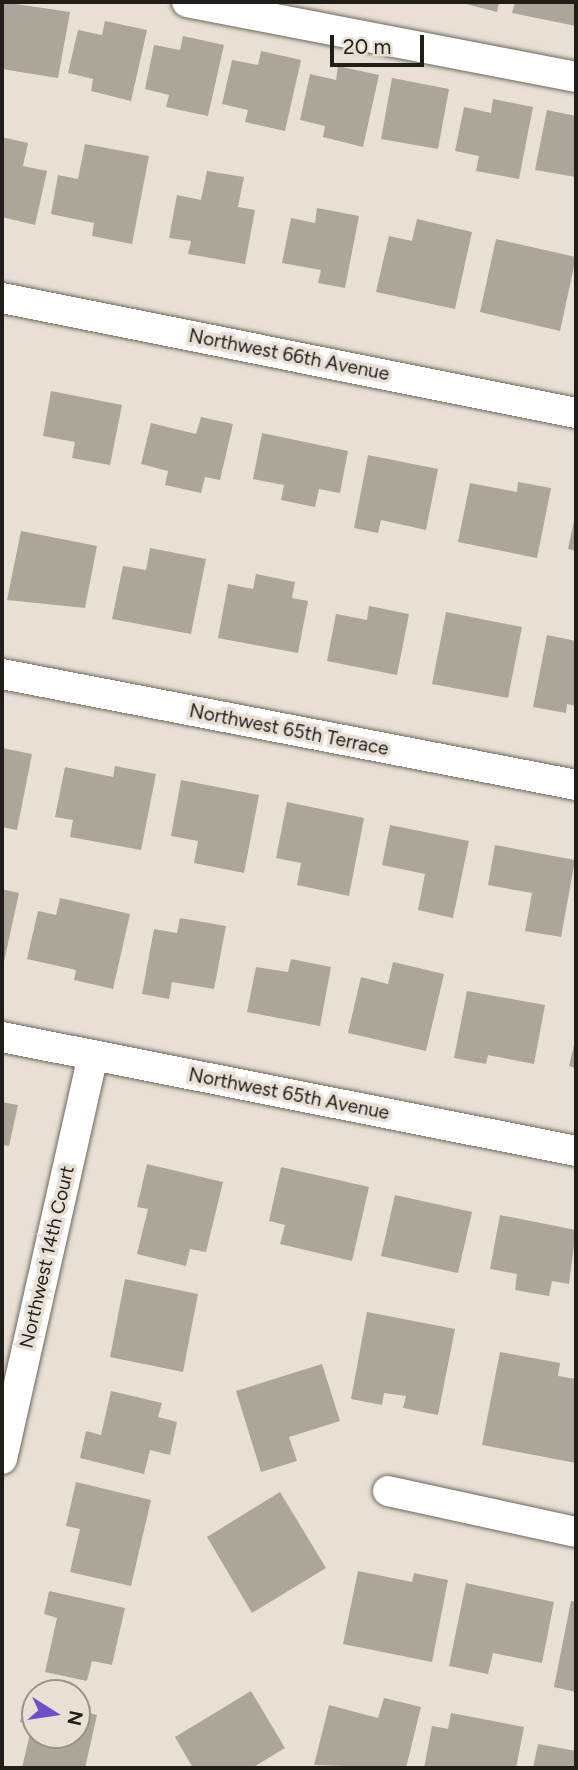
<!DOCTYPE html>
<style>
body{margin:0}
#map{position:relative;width:578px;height:1770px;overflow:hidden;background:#e8e0d4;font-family:Figtree,sans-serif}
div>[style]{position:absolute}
.building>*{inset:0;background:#aca599}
.roads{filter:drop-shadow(0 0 2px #6e685d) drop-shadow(0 0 2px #6e685d)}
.street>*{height:30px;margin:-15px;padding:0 15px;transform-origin:15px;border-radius:15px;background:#fff}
span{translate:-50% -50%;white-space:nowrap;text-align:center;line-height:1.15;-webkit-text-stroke:7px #e8e0d4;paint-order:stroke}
.street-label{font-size:19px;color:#211e19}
.frame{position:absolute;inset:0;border:4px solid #211e19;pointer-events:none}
.north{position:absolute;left:21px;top:1679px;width:70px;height:70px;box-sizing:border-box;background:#e8e0d4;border:2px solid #989289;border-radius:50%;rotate:102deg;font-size:19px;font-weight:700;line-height:28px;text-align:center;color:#211e19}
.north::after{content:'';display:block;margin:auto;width:24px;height:32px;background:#6e4fc8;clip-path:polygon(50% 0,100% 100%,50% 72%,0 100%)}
.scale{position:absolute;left:330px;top:35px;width:94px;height:32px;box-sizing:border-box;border:4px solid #211e19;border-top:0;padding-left:9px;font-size:21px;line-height:24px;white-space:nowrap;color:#211e19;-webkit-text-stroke:5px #e8e0d4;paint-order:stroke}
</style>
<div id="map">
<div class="building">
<div style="clip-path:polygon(2px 2px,70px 12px,58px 78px,2px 69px)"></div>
<div style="clip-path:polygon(458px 2px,499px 2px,497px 12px)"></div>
<div style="clip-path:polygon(515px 2px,576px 2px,576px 26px,512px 13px)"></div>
<div style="clip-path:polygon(105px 21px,147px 30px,131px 101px,91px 91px,93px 79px,68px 73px,78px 30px,102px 35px)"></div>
<div style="clip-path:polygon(183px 36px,224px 45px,208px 116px,166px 107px,169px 95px,145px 89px,154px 45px,180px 50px)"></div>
<div style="clip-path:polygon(261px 51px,301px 60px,285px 131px,245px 122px,248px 110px,222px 104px,232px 60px,258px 65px)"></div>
<div style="clip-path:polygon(338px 66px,379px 75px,363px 147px,323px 137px,325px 126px,300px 120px,310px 74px,336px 80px)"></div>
<div style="clip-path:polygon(392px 78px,449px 89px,438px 149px,381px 139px)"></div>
<div style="clip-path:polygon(493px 99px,533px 107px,519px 179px,476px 171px,479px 156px,455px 151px,464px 107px,491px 113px)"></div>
<div style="clip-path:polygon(547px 110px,576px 116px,576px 177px,535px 170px)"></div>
<div style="clip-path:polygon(2px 137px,28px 143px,23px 166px,47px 171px,35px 225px,2px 217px)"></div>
<div style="clip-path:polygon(85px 144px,149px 156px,132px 244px,92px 236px,94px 223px,51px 214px,58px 175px,78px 179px)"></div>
<div style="clip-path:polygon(207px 171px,244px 177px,238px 207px,255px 210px,245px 264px,188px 254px,191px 241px,169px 238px,177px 195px,201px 200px)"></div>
<div style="clip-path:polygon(317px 208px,359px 216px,345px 288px,318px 283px,321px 270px,282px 263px,291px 218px,315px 223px)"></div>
<div style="clip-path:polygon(417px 219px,472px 232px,455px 309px,376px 292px,389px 236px,412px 241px)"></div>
<div style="clip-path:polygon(496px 239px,576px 257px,560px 331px,480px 312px)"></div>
<div style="clip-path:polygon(51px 391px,122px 405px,110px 465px,72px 458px,75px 442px,43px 436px)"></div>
<div style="clip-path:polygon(201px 417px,233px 424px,220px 480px,205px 477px,201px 493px,165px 485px,168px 471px,141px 464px,151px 423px,196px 434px)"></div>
<div style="clip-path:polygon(262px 433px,348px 451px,340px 493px,319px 489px,315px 507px,281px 500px,284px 485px,253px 479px)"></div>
<div style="clip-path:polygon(368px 455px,438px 469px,426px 530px,381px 520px,378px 533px,354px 528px)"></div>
<div style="clip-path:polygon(518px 482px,551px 488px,537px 558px,458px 542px,470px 483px,517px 492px)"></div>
<div style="clip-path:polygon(575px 516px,576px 516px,576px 551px,568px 549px)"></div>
<div style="clip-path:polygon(21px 531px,97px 546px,85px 608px,7px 600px)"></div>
<div style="clip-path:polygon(150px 548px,206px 559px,191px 634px,112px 619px,123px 566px,146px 570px)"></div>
<div style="clip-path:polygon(256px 574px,295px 582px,292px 598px,308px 601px,298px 653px,218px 638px,228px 584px,253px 589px)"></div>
<div style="clip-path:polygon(369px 606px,409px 614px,397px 675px,327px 661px,336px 614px,367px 620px)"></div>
<div style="clip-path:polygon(446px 612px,522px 627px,508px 698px,432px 684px)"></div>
<div style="clip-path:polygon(547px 635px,576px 641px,576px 706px,567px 704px,566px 713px,533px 707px)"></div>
<div style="clip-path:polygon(2px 748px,32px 754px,17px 830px,2px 827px)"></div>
<div style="clip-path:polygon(115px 766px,156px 774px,141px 850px,70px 837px,73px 820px,55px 817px,65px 767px,113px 777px)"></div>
<div style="clip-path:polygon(181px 780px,259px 795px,244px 873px,194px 863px,198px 841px,171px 836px)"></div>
<div style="clip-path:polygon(287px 802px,364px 818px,349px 896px,297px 885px,301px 863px,276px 858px)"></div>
<div style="clip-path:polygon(390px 825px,469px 841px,453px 918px,418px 910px,425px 874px,382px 865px)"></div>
<div style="clip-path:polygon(495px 845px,575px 860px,561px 937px,525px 931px,532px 893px,488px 885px)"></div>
<div style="clip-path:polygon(2px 889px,19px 893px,3px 966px,2px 966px)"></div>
<div style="clip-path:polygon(60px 898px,130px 914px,113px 989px,74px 980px,76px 970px,27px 959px,38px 911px,56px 915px)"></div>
<div style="clip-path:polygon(180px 918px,226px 926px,214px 989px,172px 982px,169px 999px,142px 994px,154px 929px,177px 933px)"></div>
<div style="clip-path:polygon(291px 959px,331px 967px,320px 1026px,247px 1012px,256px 967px,288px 972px)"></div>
<div style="clip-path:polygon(393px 962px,444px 974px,426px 1051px,348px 1033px,361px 977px,388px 984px)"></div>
<div style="clip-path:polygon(467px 991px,545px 1005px,534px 1064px,488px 1055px,486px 1064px,454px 1058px)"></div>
<div style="clip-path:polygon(575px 1041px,576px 1041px,576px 1068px,569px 1066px)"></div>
<div style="clip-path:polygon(2px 1102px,18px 1105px,9px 1146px,2px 1145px)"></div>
<div style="clip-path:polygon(147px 1164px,223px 1182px,206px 1252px,190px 1249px,186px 1266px,137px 1254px,148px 1209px,137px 1207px)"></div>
<div style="clip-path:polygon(281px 1167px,369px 1187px,352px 1261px,280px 1244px,285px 1225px,269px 1221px)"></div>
<div style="clip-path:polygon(395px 1195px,472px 1212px,458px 1273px,381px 1256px)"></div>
<div style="clip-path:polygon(500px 1215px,576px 1230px,569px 1284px,552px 1281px,549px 1296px,515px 1290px,517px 1274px,490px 1269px)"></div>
<div style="clip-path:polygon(125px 1279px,198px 1294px,183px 1372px,110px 1357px)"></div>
<div style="clip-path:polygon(367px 1312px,455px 1329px,438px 1415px,403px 1408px,406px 1396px,384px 1393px,382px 1405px,351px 1399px)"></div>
<div style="clip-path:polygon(500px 1352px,560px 1363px,558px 1376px,576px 1379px,576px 1463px,482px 1445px)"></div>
<div style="clip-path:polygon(322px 1364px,340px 1421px,289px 1437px,297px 1461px,261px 1472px,236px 1391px)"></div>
<div style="clip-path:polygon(111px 1391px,162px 1403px,158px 1417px,177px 1422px,170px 1455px,150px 1450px,144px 1474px,80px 1458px,86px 1431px,101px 1435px)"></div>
<div style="clip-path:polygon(76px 1482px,151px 1500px,131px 1586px,70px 1572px,80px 1529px,66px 1526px)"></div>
<div style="clip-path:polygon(280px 1492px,326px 1568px,252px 1613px,207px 1537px)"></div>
<div style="clip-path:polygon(358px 1571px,412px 1582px,414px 1573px,448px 1580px,432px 1662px,343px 1644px)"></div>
<div style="clip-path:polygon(466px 1583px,554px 1602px,542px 1663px,493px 1653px,488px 1674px,449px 1666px)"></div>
<div style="clip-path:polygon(49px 1591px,125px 1608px,112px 1665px,92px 1661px,87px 1681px,45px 1672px,57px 1618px,44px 1614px)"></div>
<div style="clip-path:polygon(571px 1601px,576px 1602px,576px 1692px,554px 1687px)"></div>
<div style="clip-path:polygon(251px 1691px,285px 1748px,252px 1768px,193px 1768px,175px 1737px)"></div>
<div style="clip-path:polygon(26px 1697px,35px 1700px,35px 1735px,77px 1735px,77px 1710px,97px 1715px,85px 1768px,22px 1768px,32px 1725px,20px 1722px)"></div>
<div style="clip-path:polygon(384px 1698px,421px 1707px,406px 1768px,314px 1765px,329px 1705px,378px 1718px)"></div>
<div style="clip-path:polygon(451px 1713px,524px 1727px,516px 1768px,424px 1768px,432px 1726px,448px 1729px)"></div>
<div style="clip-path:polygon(538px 1744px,576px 1751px,576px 1768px,533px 1768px)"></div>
</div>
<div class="roads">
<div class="street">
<div style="left:187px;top:2px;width:396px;rotate:10.9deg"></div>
<div style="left:2px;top:298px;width:585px;rotate:11.33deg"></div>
<div style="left:2px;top:674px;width:585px;rotate:10.94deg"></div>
<div style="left:2px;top:1037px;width:585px;rotate:11.23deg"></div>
<div style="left:2px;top:1459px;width:413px;rotate:-77.3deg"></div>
<div style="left:388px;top:1491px;width:192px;rotate:12.3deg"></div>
</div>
</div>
<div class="street-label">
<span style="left:289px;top:355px;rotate:11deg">Northwest 66th Avenue</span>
<span style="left:289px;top:730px;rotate:11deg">Northwest 65th Terrace</span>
<span style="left:289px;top:1094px;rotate:11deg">Northwest 65th Avenue</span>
<span style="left:47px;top:1257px;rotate:-77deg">Northwest 14th Court</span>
</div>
<div class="frame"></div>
<div class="north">N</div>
<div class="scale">20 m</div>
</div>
